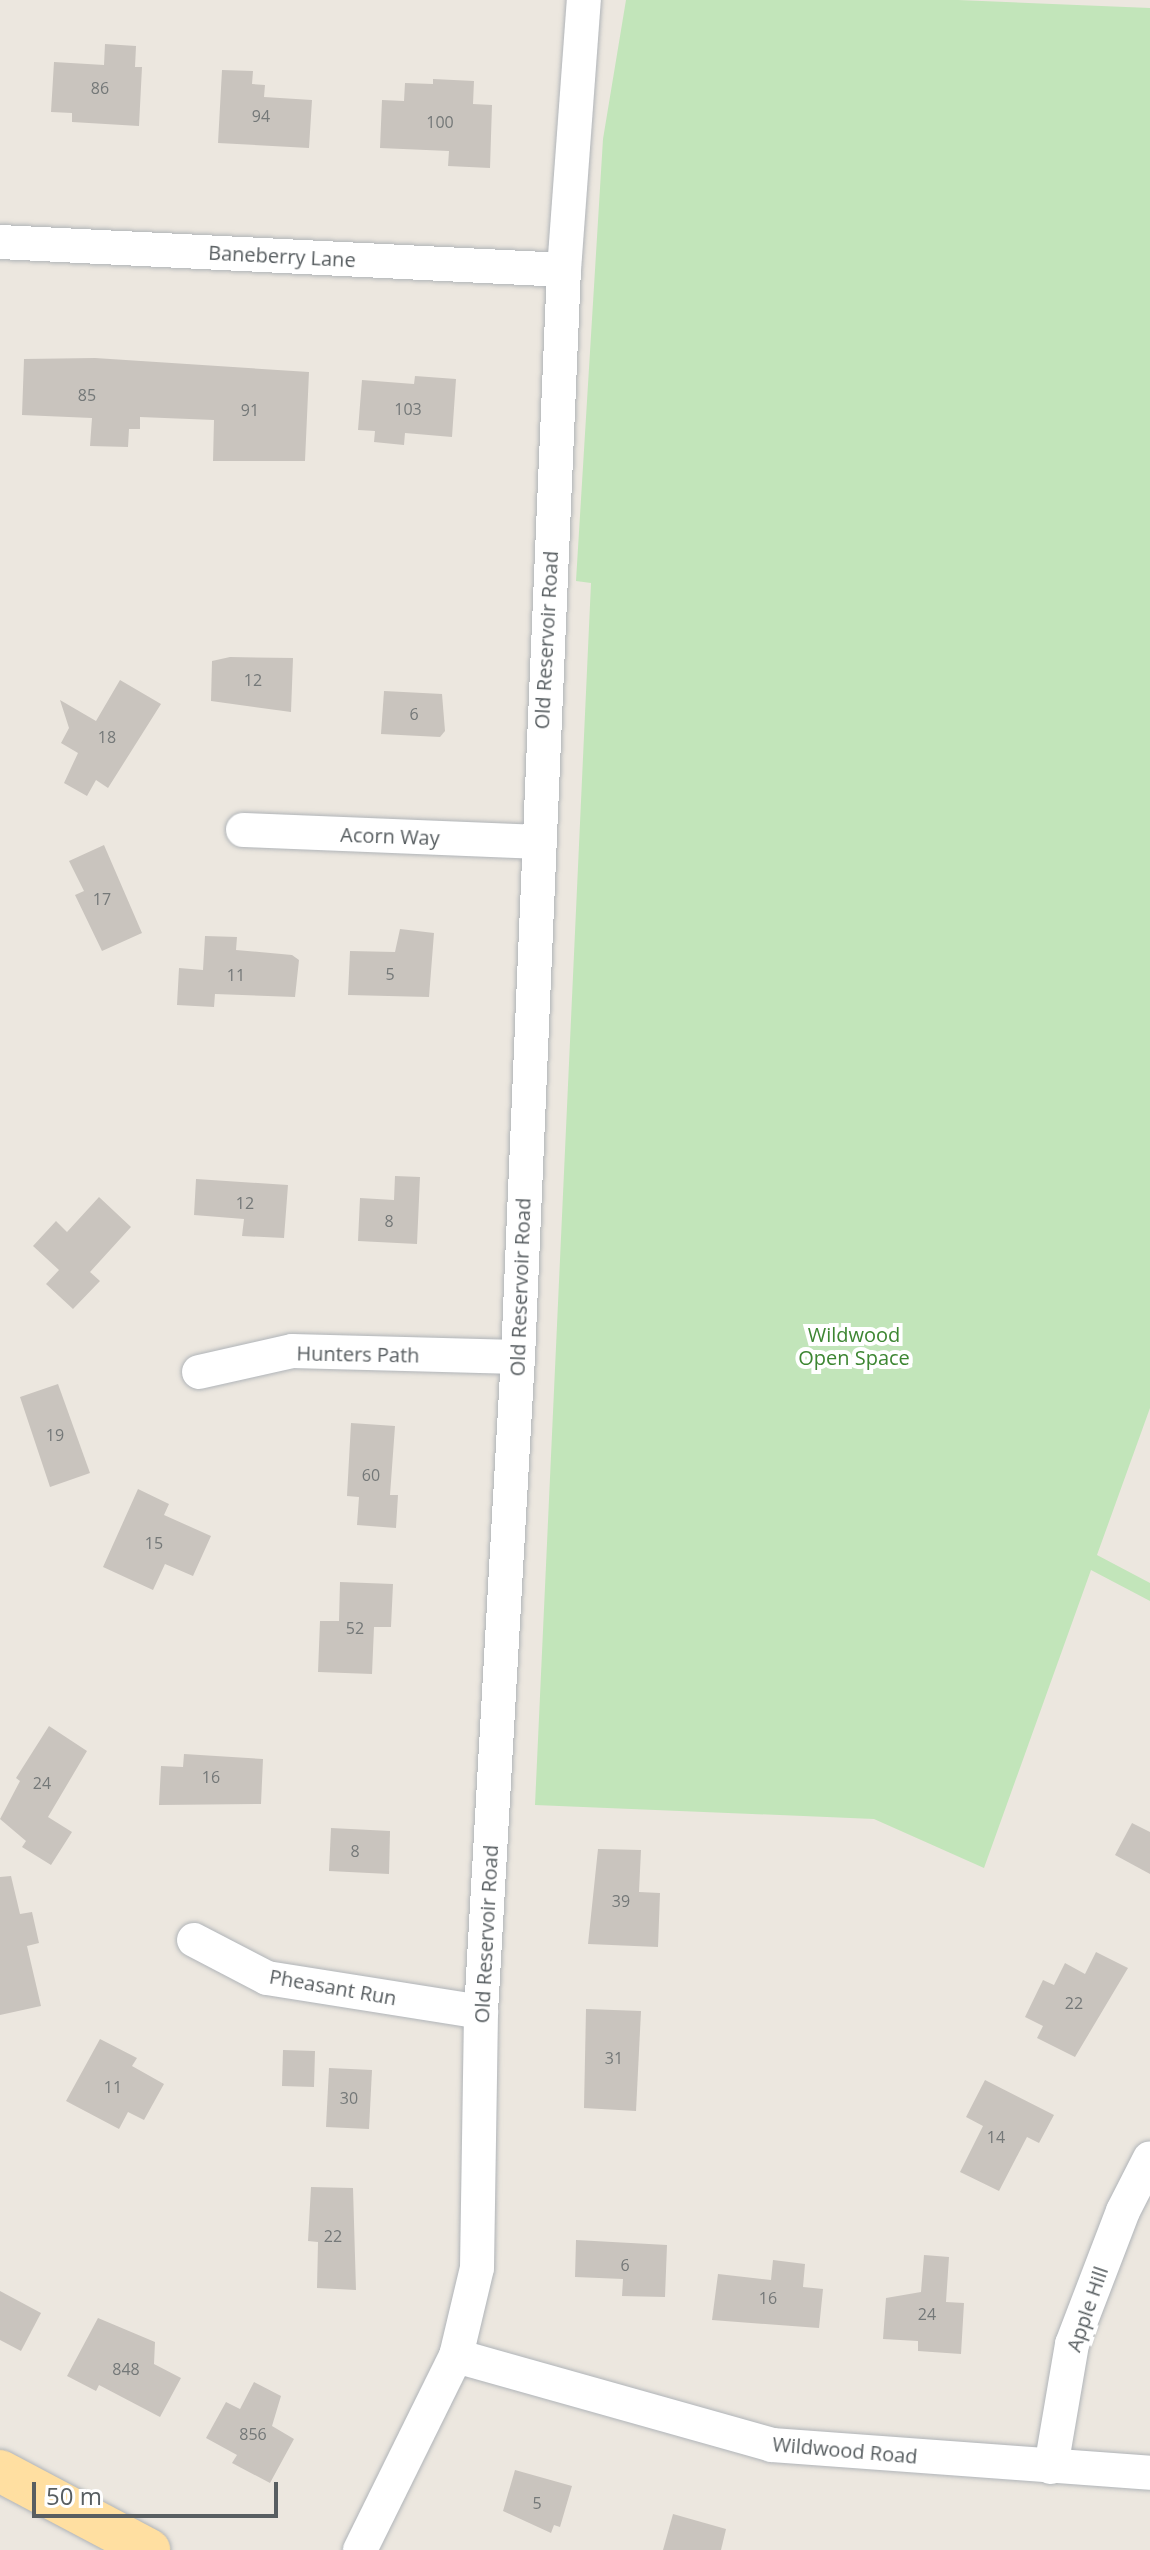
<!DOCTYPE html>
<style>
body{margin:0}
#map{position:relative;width:1150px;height:2550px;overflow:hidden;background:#ece7df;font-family:"Open Sans",sans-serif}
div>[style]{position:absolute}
.green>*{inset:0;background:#c2e5ba}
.building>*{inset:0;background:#c9c4be}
.roads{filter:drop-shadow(0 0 2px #b0b4b8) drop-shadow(0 0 2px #b0b4b8)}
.minor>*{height:34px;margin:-17px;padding:0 17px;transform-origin:17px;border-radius:17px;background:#fff}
.major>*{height:42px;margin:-21px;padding:0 21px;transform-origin:21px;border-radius:21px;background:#ffdfa1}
span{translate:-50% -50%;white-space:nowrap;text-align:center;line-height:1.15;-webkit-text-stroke:8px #fff;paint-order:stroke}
.number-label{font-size:16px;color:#747878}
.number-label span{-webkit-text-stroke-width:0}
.street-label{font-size:20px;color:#585e61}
.park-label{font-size:20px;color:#3d8632}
.scale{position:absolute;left:32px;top:2482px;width:246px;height:36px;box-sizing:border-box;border:4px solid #585e61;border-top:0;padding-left:10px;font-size:24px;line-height:28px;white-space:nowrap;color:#585e61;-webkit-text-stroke:6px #fff;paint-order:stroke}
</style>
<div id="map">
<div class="green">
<div style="clip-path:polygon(626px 0,958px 0,1150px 8px,1150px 1408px,1097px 1555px,1150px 1583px,1150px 1601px,1091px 1570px,984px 1868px,874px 1819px,535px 1805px,591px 583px,576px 581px,603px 139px)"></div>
</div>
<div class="building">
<div style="clip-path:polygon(105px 44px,136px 46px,135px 67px,142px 67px,139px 126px,72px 122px,72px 113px,51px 112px,54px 62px,104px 65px)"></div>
<div style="clip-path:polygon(222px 70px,253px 71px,252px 84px,265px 85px,264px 97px,312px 100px,309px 148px,218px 143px)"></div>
<div style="clip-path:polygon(433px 79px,474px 81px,473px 104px,492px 105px,490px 168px,448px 166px,449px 151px,380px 148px,382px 100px,404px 101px,405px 83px,433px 84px)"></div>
<div style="clip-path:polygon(95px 358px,309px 372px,305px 461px,213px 461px,214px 420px,140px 417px,140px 429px,129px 429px,128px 447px,90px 446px,92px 418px,22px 415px,24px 359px)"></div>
<div style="clip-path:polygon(415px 376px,456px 379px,452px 437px,405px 433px,404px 445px,374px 442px,375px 431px,358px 430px,362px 380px,414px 384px)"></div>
<div style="clip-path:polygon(230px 657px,293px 658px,291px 712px,211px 701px,212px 661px)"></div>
<div style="clip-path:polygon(120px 680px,161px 704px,108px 788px,96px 780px,87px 796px,64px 783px,78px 753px,61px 743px,69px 728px,60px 700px,96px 721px)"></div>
<div style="clip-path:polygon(384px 691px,442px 694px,445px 731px,440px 737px,381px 734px)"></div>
<div style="clip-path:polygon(104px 845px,142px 933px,102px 951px,75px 895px,84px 891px,69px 861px)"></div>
<div style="clip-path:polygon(400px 929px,434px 933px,429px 997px,348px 995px,350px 951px,395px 952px)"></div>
<div style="clip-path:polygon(205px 936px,237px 937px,236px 950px,292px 955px,299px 960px,295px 997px,215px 994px,214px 1007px,177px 1005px,179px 968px,203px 970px)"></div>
<div style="clip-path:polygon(395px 1176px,420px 1177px,417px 1244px,358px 1241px,360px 1198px,394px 1200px)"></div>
<div style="clip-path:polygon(196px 1179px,288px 1185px,284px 1238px,242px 1236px,244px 1219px,194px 1215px)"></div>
<div style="clip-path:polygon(99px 1197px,131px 1227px,90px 1272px,100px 1281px,73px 1309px,46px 1284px,59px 1270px,33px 1246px,56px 1221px,67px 1232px)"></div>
<div style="clip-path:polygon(58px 1384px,90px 1473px,50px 1487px,20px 1397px)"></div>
<div style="clip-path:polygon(351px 1423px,395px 1426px,390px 1495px,398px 1495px,396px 1528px,357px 1525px,359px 1497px,347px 1496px)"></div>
<div style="clip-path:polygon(138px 1489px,169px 1504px,164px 1515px,211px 1536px,193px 1576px,165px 1564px,153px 1590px,103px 1567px)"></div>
<div style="clip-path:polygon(340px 1582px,393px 1584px,391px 1627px,374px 1627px,372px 1674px,318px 1672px,320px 1621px,339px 1621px)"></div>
<div style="clip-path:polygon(49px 1726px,87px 1751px,48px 1817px,72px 1832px,51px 1865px,22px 1847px,26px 1841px,0 1819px,20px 1781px,16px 1778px)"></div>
<div style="clip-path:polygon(184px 1754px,263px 1759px,261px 1804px,159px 1805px,161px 1766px,183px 1767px)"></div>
<div style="clip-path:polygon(1132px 1823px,1150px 1832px,1150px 1874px,1115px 1855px)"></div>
<div style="clip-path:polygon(331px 1828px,390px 1831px,389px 1874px,329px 1871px)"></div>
<div style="clip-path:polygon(598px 1849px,641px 1850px,639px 1892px,660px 1893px,658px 1947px,588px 1944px)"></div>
<div style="clip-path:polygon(11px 1876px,20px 1914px,32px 1912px,39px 1943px,27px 1946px,41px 2006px,0 2015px,0 1877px)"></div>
<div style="clip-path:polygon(1096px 1952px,1128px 1968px,1075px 2057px,1037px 2038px,1043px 2026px,1025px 2017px,1043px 1980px,1054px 1985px,1065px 1963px,1085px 1974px)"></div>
<div style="clip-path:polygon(586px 2009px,641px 2011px,636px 2111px,584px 2108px)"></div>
<div style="clip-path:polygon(100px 2039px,137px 2058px,132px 2066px,164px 2084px,144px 2120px,128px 2112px,119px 2129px,66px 2101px)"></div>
<div style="clip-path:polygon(283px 2050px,315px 2051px,314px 2087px,282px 2086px)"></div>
<div style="clip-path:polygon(329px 2068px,372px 2070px,369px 2129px,326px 2127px)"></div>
<div style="clip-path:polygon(985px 2080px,1054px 2115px,1039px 2143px,1027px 2137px,999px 2191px,960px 2172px,983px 2126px,966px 2117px)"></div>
<div style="clip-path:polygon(311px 2187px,353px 2188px,356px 2290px,317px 2288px,318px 2242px,308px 2241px)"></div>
<div style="clip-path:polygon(576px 2240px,667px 2245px,665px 2297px,622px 2296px,623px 2279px,575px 2277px)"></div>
<div style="clip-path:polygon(924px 2255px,949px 2257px,946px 2302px,964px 2303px,961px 2354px,918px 2351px,918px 2341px,883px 2339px,886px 2298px,921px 2292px)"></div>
<div style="clip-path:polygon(773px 2260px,805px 2264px,803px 2287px,823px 2289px,819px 2328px,712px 2320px,718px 2274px,771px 2280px)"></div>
<div style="clip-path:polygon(0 2291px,41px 2313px,21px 2351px,0 2340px)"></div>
<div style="clip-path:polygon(98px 2318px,155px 2342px,154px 2364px,181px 2378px,160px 2417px,99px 2385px,96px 2391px,67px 2376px)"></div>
<div style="clip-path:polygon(254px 2382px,281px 2396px,272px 2426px,294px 2439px,270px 2483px,232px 2463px,237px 2455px,206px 2438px,226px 2402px,240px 2409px)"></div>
<div style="clip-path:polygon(515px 2470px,572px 2486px,560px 2527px,554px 2525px,551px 2533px,503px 2511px)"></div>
<div style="clip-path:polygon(673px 2514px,726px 2529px,721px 2550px,663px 2550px)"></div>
</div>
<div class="roads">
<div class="minor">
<div style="left:0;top:242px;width:565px;rotate:2.84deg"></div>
<div style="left:243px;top:830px;width:293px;rotate:2.3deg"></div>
<div style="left:199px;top:1372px;width:95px;rotate:-12.7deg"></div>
<div style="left:292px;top:1351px;width:226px;rotate:1.5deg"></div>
<div style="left:194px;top:1940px;width:82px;rotate:27.5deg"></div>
<div style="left:267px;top:1978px;width:217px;rotate:9deg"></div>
<div style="left:456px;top:2356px;width:328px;rotate:15.7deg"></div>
<div style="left:772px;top:2445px;width:379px;rotate:4.2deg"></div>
<div style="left:1051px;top:2467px;width:125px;rotate:-80.3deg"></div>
<div style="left:1072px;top:2344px;width:142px;rotate:-69deg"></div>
<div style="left:1123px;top:2211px;width:59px;rotate:-63deg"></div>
<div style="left:360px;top:2550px;width:216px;rotate:-63.7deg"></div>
<div style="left:456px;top:2356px;width:90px;rotate:-76.6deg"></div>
<div style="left:477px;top:2268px;width:256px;rotate:-89.1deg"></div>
<div style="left:481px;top:2012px;width:656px;rotate:-86.77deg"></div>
<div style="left:518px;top:1357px;width:1088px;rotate:-87.58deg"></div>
<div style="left:564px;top:270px;width:271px;rotate:-85.8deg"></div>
</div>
<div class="major">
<div style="left:0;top:2471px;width:169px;rotate:27.9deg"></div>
</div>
</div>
<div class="number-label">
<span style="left:100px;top:88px">86</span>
<span style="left:261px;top:116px">94</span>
<span style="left:440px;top:122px">100</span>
<span style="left:87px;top:395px">85</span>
<span style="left:408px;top:409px">103</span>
<span style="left:250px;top:410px">91</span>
<span style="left:253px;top:680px">12</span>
<span style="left:414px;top:714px">6</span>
<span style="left:107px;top:737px">18</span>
<span style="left:102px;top:899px">17</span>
<span style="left:390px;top:974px">5</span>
<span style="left:236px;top:975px">11</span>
<span style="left:245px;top:1203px">12</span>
<span style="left:389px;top:1221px">8</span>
<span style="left:55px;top:1435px">19</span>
<span style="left:371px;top:1475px">60</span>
<span style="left:154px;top:1543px">15</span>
<span style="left:355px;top:1628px">52</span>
<span style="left:211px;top:1777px">16</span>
<span style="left:42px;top:1783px">24</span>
<span style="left:355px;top:1851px">8</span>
<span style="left:621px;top:1901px">39</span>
<span style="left:1074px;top:2003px">22</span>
<span style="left:614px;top:2058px">31</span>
<span style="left:113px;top:2087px">11</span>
<span style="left:349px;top:2098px">30</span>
<span style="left:996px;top:2137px">14</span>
<span style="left:333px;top:2236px">22</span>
<span style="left:625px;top:2265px">6</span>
<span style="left:768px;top:2298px">16</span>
<span style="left:927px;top:2314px">24</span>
<span style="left:126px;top:2369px">848</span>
<span style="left:253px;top:2434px">856</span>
<span style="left:537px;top:2503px">5</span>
</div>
<div class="street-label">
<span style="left:282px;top:256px;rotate:3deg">Baneberry Lane</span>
<span style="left:546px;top:640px;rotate:-87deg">Old Reservoir Road</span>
<span style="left:390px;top:836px;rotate:2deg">Acorn Way</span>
<span style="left:520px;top:1287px;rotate:-88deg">Old Reservoir Road</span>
<span style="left:358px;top:1354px;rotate:1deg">Hunters Path</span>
<span style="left:486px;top:1934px;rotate:-87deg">Old Reservoir Road</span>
<span style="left:333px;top:1987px;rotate:10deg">Pheasant Run</span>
<span style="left:1087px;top:2309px;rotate:-71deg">Apple Hill</span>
<span style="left:845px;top:2450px;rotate:5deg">Wildwood Road</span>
</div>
<div class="park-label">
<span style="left:854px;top:1346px">Wildwood<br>Open Space</span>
</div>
<div class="scale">50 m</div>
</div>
